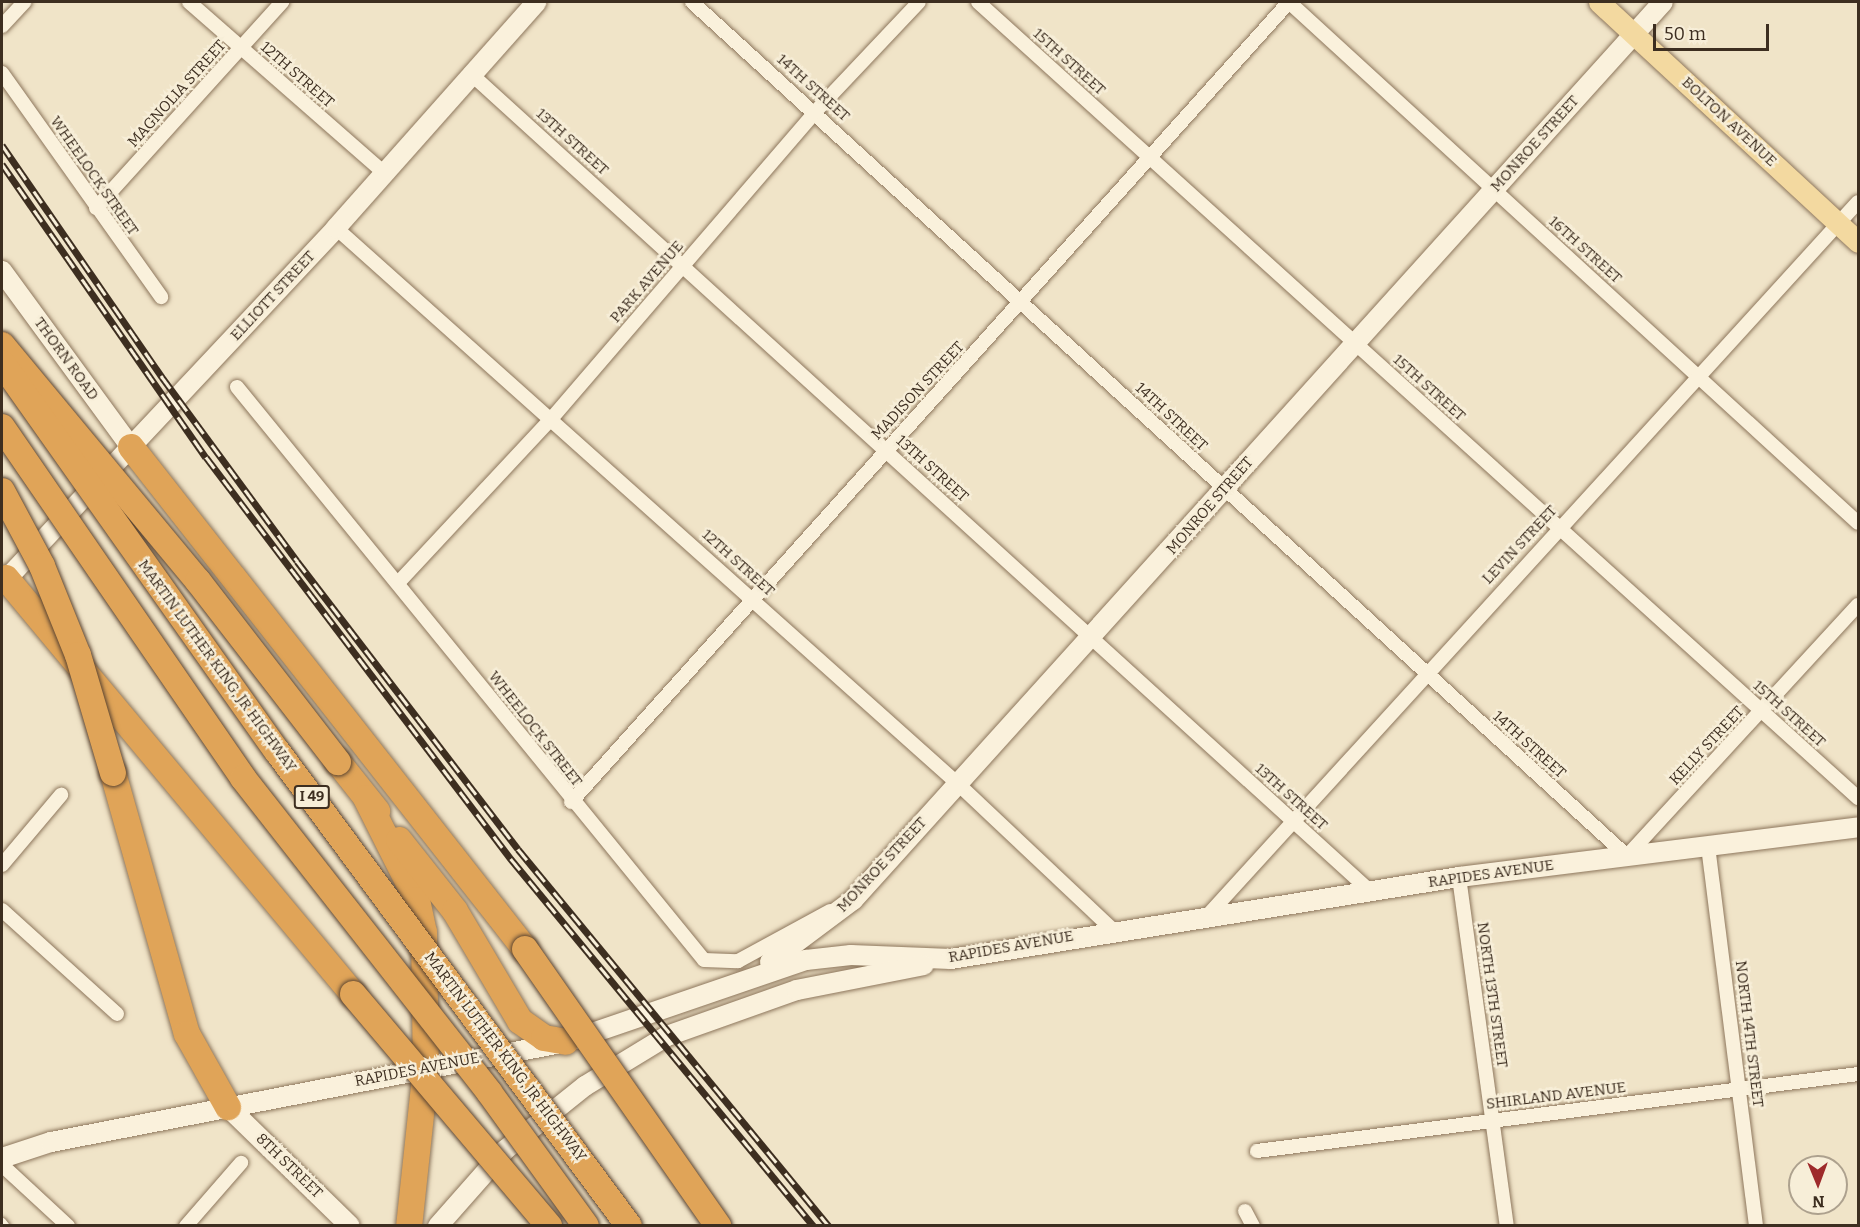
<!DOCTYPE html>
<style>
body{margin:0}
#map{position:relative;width:1860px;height:1227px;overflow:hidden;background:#f0e4c8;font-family:Bitter,serif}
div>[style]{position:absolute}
.roads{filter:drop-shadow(0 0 2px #8d765c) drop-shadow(0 0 2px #8d765c)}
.lane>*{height:7px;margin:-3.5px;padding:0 3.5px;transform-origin:3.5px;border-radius:3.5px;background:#faf1dc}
.street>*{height:14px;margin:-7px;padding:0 7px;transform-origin:7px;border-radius:7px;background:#faf1dc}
.secondary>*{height:20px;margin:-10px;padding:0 10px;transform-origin:10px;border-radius:10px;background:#faf1dc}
.primary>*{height:21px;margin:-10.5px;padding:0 10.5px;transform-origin:10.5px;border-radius:10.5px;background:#f3d9a0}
.highway>*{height:26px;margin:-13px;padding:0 13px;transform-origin:13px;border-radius:13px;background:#e0a458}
.rail>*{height:7px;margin-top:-3.5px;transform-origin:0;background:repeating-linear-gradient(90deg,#f7eed8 0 14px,#3d2e20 0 28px);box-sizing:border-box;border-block:2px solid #3d2e20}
.bridges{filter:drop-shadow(0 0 2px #5b4430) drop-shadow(0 0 2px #5b4430)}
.highway-bridge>*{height:26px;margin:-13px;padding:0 13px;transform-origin:13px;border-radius:13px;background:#e0a458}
span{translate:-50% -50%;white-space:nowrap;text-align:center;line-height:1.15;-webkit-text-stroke:4.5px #f7eed8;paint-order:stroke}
.shield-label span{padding:2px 4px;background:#f7eed8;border:2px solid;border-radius:4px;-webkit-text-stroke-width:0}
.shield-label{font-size:14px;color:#3d2e20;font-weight:700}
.street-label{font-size:15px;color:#3d2e20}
.frame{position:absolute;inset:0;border:3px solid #3d2e20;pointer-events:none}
.north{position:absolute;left:1788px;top:1155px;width:60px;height:60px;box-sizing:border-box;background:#f7eed8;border:2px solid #ada18e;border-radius:50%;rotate:179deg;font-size:16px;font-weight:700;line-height:24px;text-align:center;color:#3d2e20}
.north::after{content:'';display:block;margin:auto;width:21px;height:27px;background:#9e2a2b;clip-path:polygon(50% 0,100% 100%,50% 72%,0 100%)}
.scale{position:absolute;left:1653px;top:24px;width:116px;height:27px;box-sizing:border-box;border:3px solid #3d2e20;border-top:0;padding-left:8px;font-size:18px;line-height:21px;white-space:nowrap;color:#3d2e20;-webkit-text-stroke:4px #f7eed8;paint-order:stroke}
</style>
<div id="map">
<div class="roads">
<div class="lane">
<div style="left:2px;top:1221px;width:6px;rotate:51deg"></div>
</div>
<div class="street">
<div style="left:189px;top:2px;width:259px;rotate:41.2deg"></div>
<div style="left:692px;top:2px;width:1266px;rotate:42.41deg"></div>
<div style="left:1627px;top:856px;width:341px;rotate:-47.4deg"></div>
<div style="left:978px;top:2px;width:1187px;rotate:42.13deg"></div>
<div style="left:1289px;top:2px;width:771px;rotate:42.48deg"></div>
<div style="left:2px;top:26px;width:33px;rotate:-47deg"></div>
<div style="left:2px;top:73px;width:275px;rotate:54.6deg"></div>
<div style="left:470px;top:73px;width:1216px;rotate:42.27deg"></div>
<div style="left:96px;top:208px;width:278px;rotate:-47.9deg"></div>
<div style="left:336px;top:228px;width:833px;rotate:41.79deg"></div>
<div style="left:957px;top:783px;width:213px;rotate:43.3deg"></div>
<div style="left:237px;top:387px;width:739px;rotate:50.82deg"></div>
<div style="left:704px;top:960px;width:34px;rotate:2deg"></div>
<div style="left:738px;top:961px;width:105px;rotate:-28.5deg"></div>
<div style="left:398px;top:583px;width:226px;rotate:-47deg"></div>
<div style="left:552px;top:418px;width:403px;rotate:-49.3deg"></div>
<div style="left:815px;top:112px;width:151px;rotate:-46.6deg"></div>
<div style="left:571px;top:802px;width:1075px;rotate:-48.09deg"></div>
<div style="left:1708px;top:846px;width:383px;rotate:82.8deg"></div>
<div style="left:2px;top:865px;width:92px;rotate:-49.9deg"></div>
<div style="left:1459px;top:877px;width:352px;rotate:82.2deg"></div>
<div style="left:2px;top:910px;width:155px;rotate:42.1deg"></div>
<div style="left:1209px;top:914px;width:963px;rotate:-47.65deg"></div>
<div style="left:1257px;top:1151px;width:606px;rotate:-7.3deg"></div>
<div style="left:2px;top:1165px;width:90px;rotate:42.7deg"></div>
<div style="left:1245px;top:1211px;width:17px;rotate:62deg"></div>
<div style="left:186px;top:1226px;width:84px;rotate:-48.9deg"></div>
</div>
<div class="secondary">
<div style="left:2px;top:271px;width:218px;rotate:53.8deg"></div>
<div style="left:2px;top:584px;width:488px;rotate:-46.8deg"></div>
<div style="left:336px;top:228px;width:302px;rotate:-48.4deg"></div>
<div style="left:770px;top:962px;width:104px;rotate:-36.8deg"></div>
<div style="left:853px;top:900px;width:1209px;rotate:-47.95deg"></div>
<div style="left:228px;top:1107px;width:170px;rotate:44.3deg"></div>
<div style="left:2px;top:1158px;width:52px;rotate:-18.1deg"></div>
<div style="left:51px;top:1142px;width:525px;rotate:-10.99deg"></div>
<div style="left:566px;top:1042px;width:254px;rotate:-18.9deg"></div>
<div style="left:806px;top:960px;width:45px;rotate:-6.3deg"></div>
<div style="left:851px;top:955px;width:100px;rotate:2.3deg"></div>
<div style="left:951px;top:959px;width:515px;rotate:-9.17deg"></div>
<div style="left:1459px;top:877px;width:402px;rotate:-7.1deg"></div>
<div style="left:438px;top:1226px;width:101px;rotate:-48.6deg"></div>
<div style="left:505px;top:1150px;width:102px;rotate:-38.7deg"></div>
<div style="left:585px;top:1086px;width:96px;rotate:-31.4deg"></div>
<div style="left:667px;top:1036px;width:138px;rotate:-19.5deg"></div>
<div style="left:797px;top:990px;width:129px;rotate:-11.1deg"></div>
</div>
<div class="primary">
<div style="left:1599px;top:2px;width:353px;rotate:42.8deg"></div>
</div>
<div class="highway">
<div style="left:131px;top:447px;width:638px;rotate:51.87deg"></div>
<div style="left:6px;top:578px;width:542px;rotate:50.17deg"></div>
<div style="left:338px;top:762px;width:63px;rotate:51.5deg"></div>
<div style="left:113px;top:773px;width:271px;rotate:74.2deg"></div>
<div style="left:187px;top:1034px;width:84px;rotate:60.7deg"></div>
<div style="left:366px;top:798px;width:114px;rotate:63.4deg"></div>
<div style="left:417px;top:900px;width:33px;rotate:78deg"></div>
<div style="left:424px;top:932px;width:136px;rotate:89.2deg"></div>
<div style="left:426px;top:1068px;width:159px;rotate:96.1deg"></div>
<div style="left:399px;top:840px;width:90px;rotate:51.7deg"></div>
<div style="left:455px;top:911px;width:128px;rotate:59.4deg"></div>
<div style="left:520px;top:1021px;width:29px;rotate:35deg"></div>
<div style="left:544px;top:1038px;width:22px;rotate:10deg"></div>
</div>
</div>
<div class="rail">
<div style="left:2px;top:145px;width:282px;rotate:55.4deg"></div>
<div style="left:162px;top:377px;width:228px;rotate:53.7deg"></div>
<div style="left:297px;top:561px;width:363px;rotate:52.5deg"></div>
<div style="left:518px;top:849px;width:489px;rotate:50.5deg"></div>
<div style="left:2px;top:164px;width:357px;rotate:55.2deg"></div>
<div style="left:206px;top:457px;width:505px;rotate:52.81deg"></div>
<div style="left:511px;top:859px;width:476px;rotate:50.5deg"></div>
</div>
<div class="bridges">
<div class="highway-bridge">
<div style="left:2px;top:345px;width:307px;rotate:50.3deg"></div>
<div style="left:198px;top:581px;width:229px;rotate:52.3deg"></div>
<div style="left:2px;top:363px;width:476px;rotate:54.7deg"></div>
<div style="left:277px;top:751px;width:591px;rotate:53.46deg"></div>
<div style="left:2px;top:427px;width:426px;rotate:55.5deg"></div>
<div style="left:243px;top:778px;width:399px;rotate:51.9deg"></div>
<div style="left:489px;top:1092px;width:165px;rotate:54.1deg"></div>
<div style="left:2px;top:491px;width:85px;rotate:61.9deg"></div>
<div style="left:42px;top:566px;width:96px;rotate:68deg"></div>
<div style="left:78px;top:655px;width:123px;rotate:73.5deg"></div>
<div style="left:525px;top:949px;width:338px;rotate:55.1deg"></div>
<div style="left:353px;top:994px;width:304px;rotate:49.8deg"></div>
</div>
</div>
<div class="shield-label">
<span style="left:312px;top:797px">I 49</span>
</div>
<div class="street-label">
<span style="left:1069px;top:62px;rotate:42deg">15TH STREET</span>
<span style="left:297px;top:75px;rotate:41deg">12TH STREET</span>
<span style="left:813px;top:88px;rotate:42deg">14TH STREET</span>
<span style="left:177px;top:94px;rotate:-48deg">MAGNOLIA STREET</span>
<span style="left:1729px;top:122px;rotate:43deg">BOLTON AVENUE</span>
<span style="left:572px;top:142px;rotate:42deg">13TH STREET</span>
<span style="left:1535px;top:144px;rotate:-48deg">MONROE STREET</span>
<span style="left:94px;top:176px;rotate:55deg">WHEELOCK STREET</span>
<span style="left:1585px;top:250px;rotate:42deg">16TH STREET</span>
<span style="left:647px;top:282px;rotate:-49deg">PARK AVENUE</span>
<span style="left:273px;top:296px;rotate:-47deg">ELLIOTT STREET</span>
<span style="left:66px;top:359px;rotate:54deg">THORN ROAD</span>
<span style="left:1429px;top:388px;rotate:42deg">15TH STREET</span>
<span style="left:918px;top:391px;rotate:-47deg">MADISON STREET</span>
<span style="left:1171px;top:417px;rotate:43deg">14TH STREET</span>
<span style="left:932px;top:469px;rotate:42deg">13TH STREET</span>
<span style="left:1210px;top:506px;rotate:-49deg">MONROE STREET</span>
<span style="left:1520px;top:545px;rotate:-47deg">LEVIN STREET</span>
<span style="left:738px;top:563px;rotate:42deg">12TH STREET</span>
<span style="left:217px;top:666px;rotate:54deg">MARTIN LUTHER KING, JR HIGHWAY</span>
<span style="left:1789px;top:714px;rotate:42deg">15TH STREET</span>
<span style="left:535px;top:729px;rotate:52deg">WHEELOCK STREET</span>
<span style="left:1529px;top:745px;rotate:42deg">14TH STREET</span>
<span style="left:1707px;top:746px;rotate:-47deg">KELLY STREET</span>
<span style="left:1291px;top:797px;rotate:42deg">13TH STREET</span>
<span style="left:882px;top:865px;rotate:-47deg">MONROE STREET</span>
<span style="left:1491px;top:874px;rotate:-8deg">RAPIDES AVENUE</span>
<span style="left:1011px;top:947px;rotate:-10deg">RAPIDES AVENUE</span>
<span style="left:1492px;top:995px;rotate:82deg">NORTH 13TH STREET</span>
<span style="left:1749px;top:1034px;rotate:83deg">NORTH 14TH STREET</span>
<span style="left:505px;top:1057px;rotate:53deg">MARTIN LUTHER KING, JR HIGHWAY</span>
<span style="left:417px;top:1070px;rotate:-11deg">RAPIDES AVENUE</span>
<span style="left:1556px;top:1096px;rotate:-7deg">SHIRLAND AVENUE</span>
<span style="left:289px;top:1166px;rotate:44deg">8TH STREET</span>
</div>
<div class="frame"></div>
<div class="north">N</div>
<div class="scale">50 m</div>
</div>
